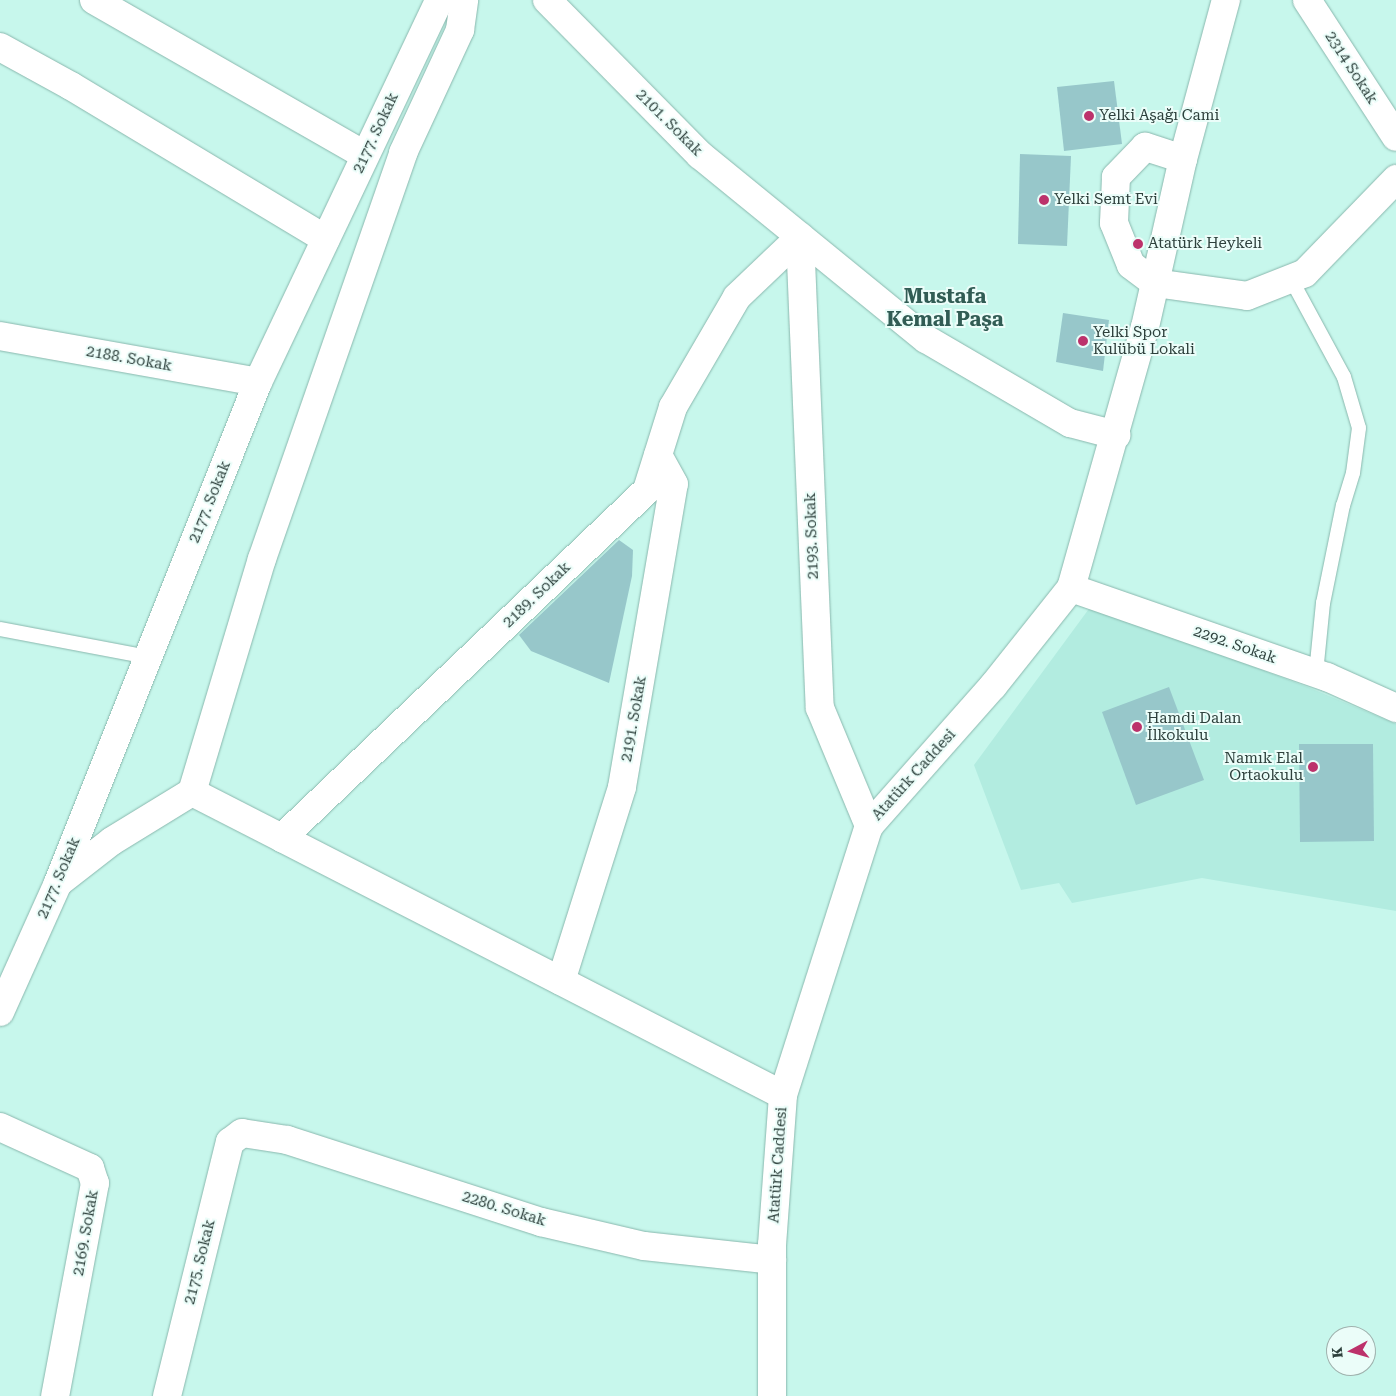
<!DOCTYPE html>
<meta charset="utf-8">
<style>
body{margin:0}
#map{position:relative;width:1396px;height:1396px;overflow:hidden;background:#c7f7ec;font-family:"Roboto Serif",serif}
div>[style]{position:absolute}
.built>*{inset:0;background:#b2ece0}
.building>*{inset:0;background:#97c7ca}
.roads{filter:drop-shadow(0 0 1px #89b7ad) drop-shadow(0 0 1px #89b7ad)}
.service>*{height:14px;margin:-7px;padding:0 7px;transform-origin:7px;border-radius:7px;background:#fff}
.minor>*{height:28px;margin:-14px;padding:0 14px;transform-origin:14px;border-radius:14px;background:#fff}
.tertiary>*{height:28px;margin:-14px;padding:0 14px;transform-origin:14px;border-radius:14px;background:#fff}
.dots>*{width:14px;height:14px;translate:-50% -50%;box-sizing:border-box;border:2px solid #ebfdf9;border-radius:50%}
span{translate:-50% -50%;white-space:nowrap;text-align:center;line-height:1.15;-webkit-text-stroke:4px #ebfdf9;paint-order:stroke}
.street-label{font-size:15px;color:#2d403c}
.poi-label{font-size:15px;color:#2d403c}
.left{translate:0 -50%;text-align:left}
.right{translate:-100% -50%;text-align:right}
.district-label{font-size:20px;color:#315c54;font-weight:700}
.north{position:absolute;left:1326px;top:1326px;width:50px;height:50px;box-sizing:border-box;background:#ebfdf9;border:1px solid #9fb1ad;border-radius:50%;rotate:264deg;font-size:14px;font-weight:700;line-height:20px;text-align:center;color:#2d403c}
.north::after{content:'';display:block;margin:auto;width:18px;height:22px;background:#bc326b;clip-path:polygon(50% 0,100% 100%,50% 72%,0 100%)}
</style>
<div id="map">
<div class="built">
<div style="clip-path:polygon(1091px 606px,1310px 688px,1396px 724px,1396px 911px,1202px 878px,1072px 903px,1059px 883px,1021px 890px,974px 765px)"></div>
</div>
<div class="building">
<div style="clip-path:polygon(1114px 81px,1122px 144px,1064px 151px,1057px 87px)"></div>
<div style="clip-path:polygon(1020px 154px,1071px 156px,1067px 246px,1018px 244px)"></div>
<div style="clip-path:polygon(1063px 313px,1109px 320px,1103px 371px,1056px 362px)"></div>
<div style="clip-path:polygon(619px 540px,633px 550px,632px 576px,609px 683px,531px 651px,519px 635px)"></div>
<div style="clip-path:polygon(1169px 687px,1204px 780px,1136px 805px,1102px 712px)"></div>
<div style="clip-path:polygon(1299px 744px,1373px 744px,1374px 841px,1300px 842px)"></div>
</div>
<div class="roads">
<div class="service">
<div style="left:1291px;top:279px;width:111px;rotate:61.6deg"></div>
<div style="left:1344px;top:377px;width:53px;rotate:73.6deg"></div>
<div style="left:1359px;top:428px;width:45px;rotate:97.6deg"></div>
<div style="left:1353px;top:473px;width:34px;rotate:107deg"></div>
<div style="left:1343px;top:505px;width:100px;rotate:101.5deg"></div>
<div style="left:1323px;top:603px;width:70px;rotate:95.7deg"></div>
<div style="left:0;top:629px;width:151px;rotate:10.7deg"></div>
</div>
<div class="minor">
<div style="left:94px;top:0;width:312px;rotate:29.8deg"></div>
<div style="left:547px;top:0;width:218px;rotate:45.4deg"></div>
<div style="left:700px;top:155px;width:291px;rotate:39.2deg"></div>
<div style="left:926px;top:339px;width:167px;rotate:30.3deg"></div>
<div style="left:1070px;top:423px;width:48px;rotate:14.6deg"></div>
<div style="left:1307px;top:0;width:163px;rotate:57deg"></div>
<div style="left:0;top:47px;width:81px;rotate:28.8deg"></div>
<div style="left:71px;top:86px;width:297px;rotate:31deg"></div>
<div style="left:1183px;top:159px;width:165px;rotate:-74.9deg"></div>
<div style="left:800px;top:237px;width:471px;rotate:87.6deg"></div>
<div style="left:820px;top:708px;width:128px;rotate:67.4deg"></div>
<div style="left:1155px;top:283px;width:93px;rotate:8deg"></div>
<div style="left:1247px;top:296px;width:62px;rotate:-21.6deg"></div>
<div style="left:1305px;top:273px;width:131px;rotate:-45.9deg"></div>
<div style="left:0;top:336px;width:262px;rotate:10.1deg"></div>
<div style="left:192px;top:792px;width:101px;rotate:27.1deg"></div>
<div style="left:282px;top:838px;width:504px;rotate:-43.63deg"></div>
<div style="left:647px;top:490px;width:87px;rotate:-72.6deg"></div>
<div style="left:673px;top:407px;width:127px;rotate:-59.8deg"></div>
<div style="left:737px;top:297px;width:87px;rotate:-43.6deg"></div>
<div style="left:282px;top:838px;width:563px;rotate:27.16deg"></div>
<div style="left:58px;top:883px;width:68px;rotate:-37.9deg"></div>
<div style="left:112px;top:841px;width:94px;rotate:-31.5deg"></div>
<div style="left:192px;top:792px;width:243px;rotate:-73.3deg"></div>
<div style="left:262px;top:559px;width:430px;rotate:-70.8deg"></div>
<div style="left:403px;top:153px;width:136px;rotate:-65.1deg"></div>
<div style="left:460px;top:30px;width:30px;rotate:-82deg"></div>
<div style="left:561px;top:981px;width:203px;rotate:-72.5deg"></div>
<div style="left:622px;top:787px;width:307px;rotate:-80.3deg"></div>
<div style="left:674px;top:484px;width:33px;rotate:-119deg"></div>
<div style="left:0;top:1127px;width:99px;rotate:24.5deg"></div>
<div style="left:90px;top:1168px;width:16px;rotate:72deg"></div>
<div style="left:95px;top:1183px;width:217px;rotate:100.6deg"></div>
<div style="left:167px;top:1396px;width:262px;rotate:-76.1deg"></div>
<div style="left:230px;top:1142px;width:15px;rotate:-37deg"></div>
<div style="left:242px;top:1133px;width:46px;rotate:8.8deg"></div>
<div style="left:287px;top:1140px;width:267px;rotate:17.9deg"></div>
<div style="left:541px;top:1222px;width:106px;rotate:13.1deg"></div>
<div style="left:644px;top:1246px;width:129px;rotate:6.2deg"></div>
</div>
<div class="tertiary">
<div style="left:1071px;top:588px;width:271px;rotate:19.2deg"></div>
<div style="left:1327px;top:677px;width:76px;rotate:24.2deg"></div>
<div style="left:0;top:1012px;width:141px;rotate:-65.8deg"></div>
<div style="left:58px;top:883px;width:539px;rotate:-68.24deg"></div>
<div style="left:258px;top:382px;width:423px;rotate:-64.6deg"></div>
<div style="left:772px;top:1396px;width:151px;rotate:-90deg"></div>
<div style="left:772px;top:1245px;width:150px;rotate:-85.8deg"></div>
<div style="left:783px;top:1095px;width:282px;rotate:-72.3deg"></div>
<div style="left:869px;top:826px;width:187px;rotate:-48.5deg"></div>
<div style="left:993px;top:686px;width:125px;rotate:-51.5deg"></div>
<div style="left:1071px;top:588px;width:271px;rotate:-74.2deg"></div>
<div style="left:1145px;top:327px;width:45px;rotate:-77.2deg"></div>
<div style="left:1155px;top:283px;width:127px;rotate:-77.3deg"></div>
<div style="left:1183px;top:159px;width:40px;rotate:-162deg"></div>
<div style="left:1145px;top:147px;width:42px;rotate:134deg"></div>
<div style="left:1116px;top:177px;width:46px;rotate:92.5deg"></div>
<div style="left:1114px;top:223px;width:45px;rotate:68deg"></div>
<div style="left:1131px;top:265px;width:30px;rotate:37deg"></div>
</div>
</div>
<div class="dots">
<div style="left:1089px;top:116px;background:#bc326b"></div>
<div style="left:1044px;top:200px;background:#bc326b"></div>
<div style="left:1138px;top:244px;background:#bc326b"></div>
<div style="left:1083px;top:341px;background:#bc326b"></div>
<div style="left:1137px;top:727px;background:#bc326b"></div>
<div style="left:1313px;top:767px;background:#bc326b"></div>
</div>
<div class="street-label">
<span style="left:1351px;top:68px;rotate:57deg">2314 Sokak</span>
<span style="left:669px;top:123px;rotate:45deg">2101. Sokak</span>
<span style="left:376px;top:133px;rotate:-65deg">2177. Sokak</span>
<span style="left:129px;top:359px;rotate:10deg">2188. Sokak</span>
<span style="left:210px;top:502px;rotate:-68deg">2177. Sokak</span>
<span style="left:812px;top:536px;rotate:-92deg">2193. Sokak</span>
<span style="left:537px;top:595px;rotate:-44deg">2189. Sokak</span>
<span style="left:1235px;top:645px;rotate:19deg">2292. Sokak</span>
<span style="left:634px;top:719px;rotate:-80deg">2191. Sokak</span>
<span style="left:914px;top:775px;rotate:-48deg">Atatürk Caddesi</span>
<span style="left:59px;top:878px;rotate:-67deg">2177. Sokak</span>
<span style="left:778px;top:1165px;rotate:-86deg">Atatürk Caddesi</span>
<span style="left:504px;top:1209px;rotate:17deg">2280. Sokak</span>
<span style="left:86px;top:1233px;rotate:-80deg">2169. Sokak</span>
<span style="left:200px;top:1262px;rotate:-76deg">2175. Sokak</span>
</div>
<div class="poi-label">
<span class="left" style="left:1099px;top:116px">Yelki Aşağı Cami</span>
<span class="left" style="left:1054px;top:200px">Yelki Semt Evi</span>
<span class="left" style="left:1148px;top:244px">Atatürk Heykeli</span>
<span class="left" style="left:1093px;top:341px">Yelki Spor<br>Kulübü Lokali</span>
<span class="left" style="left:1147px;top:727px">Hamdi Dalan<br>İlkokulu</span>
<span class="right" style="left:1303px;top:767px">Namık Elal<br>Ortaokulu</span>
</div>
<div class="district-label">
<span style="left:945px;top:308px">Mustafa<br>Kemal Paşa</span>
</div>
<div class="north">K</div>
</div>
